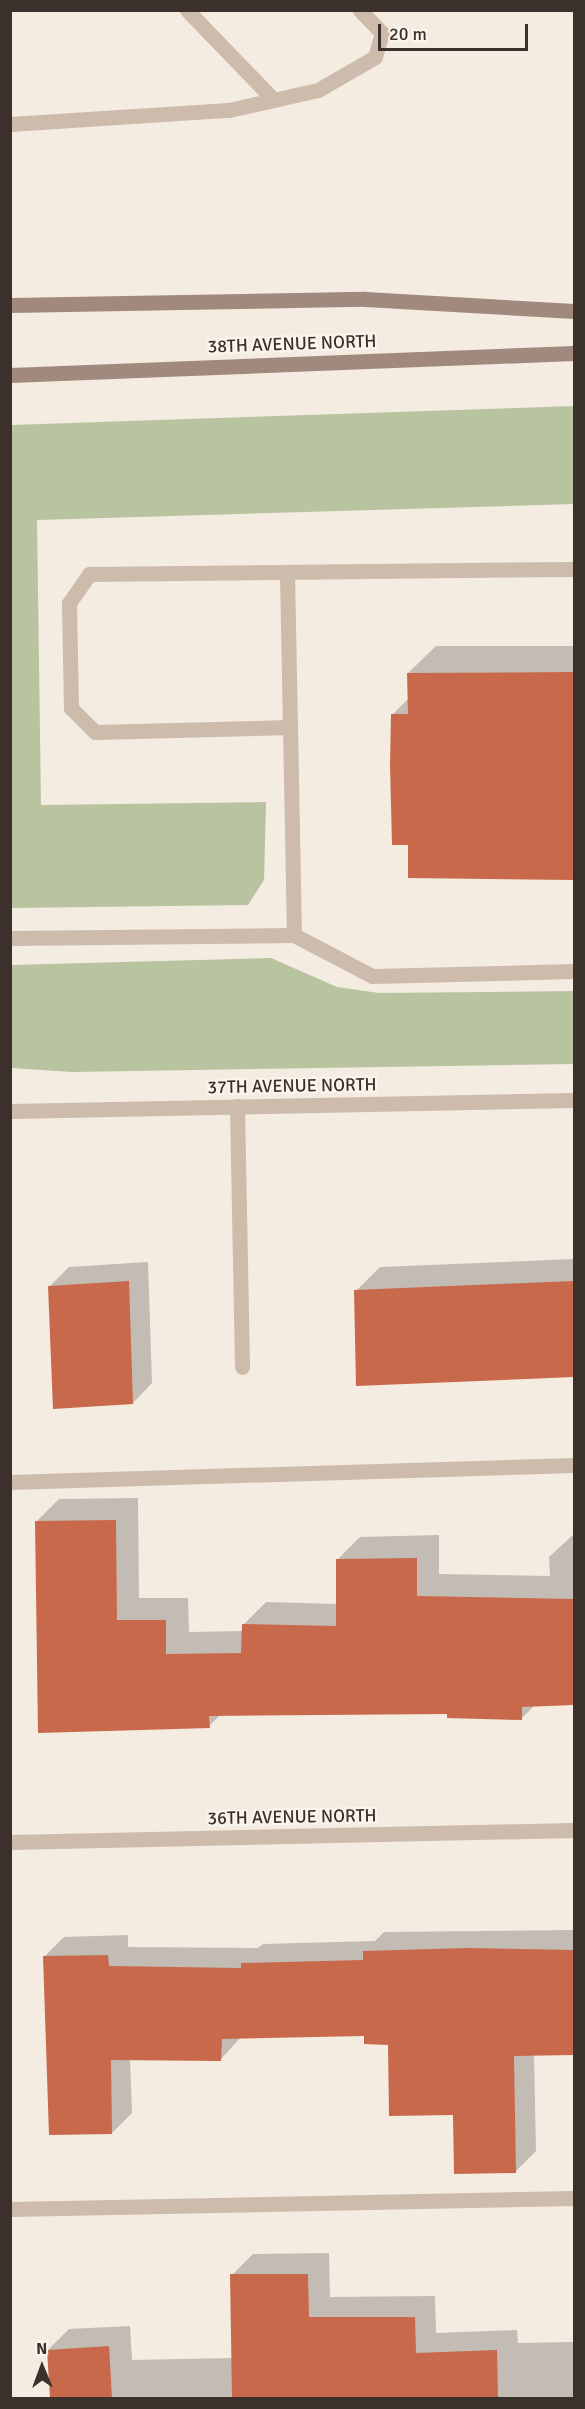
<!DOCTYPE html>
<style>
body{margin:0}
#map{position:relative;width:585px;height:2409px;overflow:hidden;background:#f4ebe1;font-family:Signika,sans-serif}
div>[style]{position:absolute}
.green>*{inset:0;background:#b8c4a0}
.shadow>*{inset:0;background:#0003}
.building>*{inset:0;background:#c8694b}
.service>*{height:15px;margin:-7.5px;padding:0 7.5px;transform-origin:7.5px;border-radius:7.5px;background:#cdbbac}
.minor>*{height:15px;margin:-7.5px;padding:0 7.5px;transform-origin:7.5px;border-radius:7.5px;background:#cdbbac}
.secondary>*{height:15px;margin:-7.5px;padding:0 7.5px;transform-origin:7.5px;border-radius:7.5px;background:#a18a7d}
span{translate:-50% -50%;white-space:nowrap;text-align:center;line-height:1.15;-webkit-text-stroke:4.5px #fbf5ee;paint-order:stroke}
.street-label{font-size:18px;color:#3b302b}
.frame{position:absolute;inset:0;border:12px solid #3b302b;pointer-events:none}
.north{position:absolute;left:12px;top:2337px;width:60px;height:60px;-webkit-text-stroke:4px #fbf5ee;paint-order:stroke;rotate:359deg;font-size:16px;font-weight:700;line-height:24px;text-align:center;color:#3b302b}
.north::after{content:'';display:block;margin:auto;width:21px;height:27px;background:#3b302b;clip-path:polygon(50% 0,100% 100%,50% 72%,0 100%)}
.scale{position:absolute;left:378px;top:24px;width:150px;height:27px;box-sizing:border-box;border:3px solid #3b302b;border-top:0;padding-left:8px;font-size:18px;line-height:21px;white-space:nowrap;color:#3b302b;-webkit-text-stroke:4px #fbf5ee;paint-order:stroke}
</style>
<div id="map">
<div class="green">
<div style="clip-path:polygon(574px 406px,574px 504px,37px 520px,41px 805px,266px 802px,264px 880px,248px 905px,11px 908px,11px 425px)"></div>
<div style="clip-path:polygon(271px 958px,337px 987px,379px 993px,574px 991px,574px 1064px,72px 1072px,11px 1068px,11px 965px)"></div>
</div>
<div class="shadow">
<div style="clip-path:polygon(436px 646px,574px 646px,574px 878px,410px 877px,410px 843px,392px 715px,409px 698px,408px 673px)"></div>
<div style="clip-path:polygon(574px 1259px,574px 1375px,358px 1384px,356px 1291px,380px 1267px)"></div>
<div style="clip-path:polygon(148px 1262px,152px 1383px,133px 1403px,50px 1286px,69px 1267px)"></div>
<div style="clip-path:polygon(138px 1498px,139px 1598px,188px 1598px,189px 1632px,243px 1631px,243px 1625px,266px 1602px,337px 1604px,337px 1560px,360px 1537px,439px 1535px,439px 1574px,550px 1576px,549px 1557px,574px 1534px,574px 1704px,535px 1705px,522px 1718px,448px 1712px,221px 1714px,209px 1726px,40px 1732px,36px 1522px,59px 1499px)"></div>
<div style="clip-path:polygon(574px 1930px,574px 2053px,534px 2054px,536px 2151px,516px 2171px,454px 2113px,390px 2043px,365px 2035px,241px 2037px,221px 2059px,130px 2059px,132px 2113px,112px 2133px,44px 1957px,64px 1937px,128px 1935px,128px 1947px,258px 1948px,263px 1944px,375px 1941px,384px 1932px)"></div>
<div style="clip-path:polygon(329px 2253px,330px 2297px,435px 2296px,436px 2333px,517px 2330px,518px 2343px,574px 2342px,574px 2398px,51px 2398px,48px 2350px,69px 2329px,130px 2326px,132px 2360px,233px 2358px,232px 2275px,253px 2254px)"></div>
</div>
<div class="building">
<div style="clip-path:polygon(574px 672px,574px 880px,408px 878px,408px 845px,392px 845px,390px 765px,391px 714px,408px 714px,407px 673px)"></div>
<div style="clip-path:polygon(129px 1281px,133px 1404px,53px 1409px,48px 1286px)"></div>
<div style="clip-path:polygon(574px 1281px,574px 1377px,356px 1386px,354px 1290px)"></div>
<div style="clip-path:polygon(116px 1520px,117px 1620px,166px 1620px,166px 1654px,241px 1653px,242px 1624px,336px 1626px,336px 1559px,417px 1558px,417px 1596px,574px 1599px,574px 1705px,522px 1707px,522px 1720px,447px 1718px,447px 1714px,209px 1716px,210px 1728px,38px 1733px,35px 1521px)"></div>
<div style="clip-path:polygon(467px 1948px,574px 1950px,574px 2055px,514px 2056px,516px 2173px,454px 2174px,453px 2115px,389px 2116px,388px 2045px,364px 2044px,364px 2036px,222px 2039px,221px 2061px,111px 2060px,112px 2134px,49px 2135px,43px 1956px,108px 1955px,109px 1966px,241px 1968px,241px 1963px,363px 1960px,363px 1951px)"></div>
<div style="clip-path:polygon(230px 2274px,308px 2274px,309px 2317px,415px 2317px,416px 2353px,497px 2350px,498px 2398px,232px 2398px)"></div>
<div style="clip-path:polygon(109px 2346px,112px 2398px,50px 2398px,47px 2350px)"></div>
</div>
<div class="service">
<div style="left:187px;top:10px;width:125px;rotate:46deg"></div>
<div style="left:10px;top:124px;width:219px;rotate:-3.7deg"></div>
<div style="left:229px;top:110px;width:91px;rotate:-12.7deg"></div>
<div style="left:318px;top:90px;width:66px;rotate:-30.1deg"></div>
<div style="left:375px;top:57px;width:25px;rotate:-74deg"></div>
<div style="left:382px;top:33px;width:32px;rotate:-134deg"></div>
<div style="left:287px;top:572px;width:155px;rotate:88.9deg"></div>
<div style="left:294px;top:935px;width:208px;rotate:-91.1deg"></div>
<div style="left:290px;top:727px;width:195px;rotate:178.5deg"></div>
<div style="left:95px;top:732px;width:34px;rotate:-135deg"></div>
<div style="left:71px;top:708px;width:105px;rotate:-91.1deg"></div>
<div style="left:69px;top:603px;width:35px;rotate:-55deg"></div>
<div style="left:89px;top:574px;width:485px;rotate:-0.6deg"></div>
<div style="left:10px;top:938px;width:284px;rotate:-0.6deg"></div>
<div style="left:294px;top:935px;width:88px;rotate:27.7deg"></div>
<div style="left:372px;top:976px;width:202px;rotate:-1.4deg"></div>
<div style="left:237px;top:1106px;width:261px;rotate:88.9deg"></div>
<div style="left:10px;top:1482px;width:564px;rotate:-1.73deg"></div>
<div style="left:10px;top:2209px;width:564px;rotate:-1.12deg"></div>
</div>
<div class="minor">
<div style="left:10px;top:1111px;width:564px;rotate:-1.12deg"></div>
<div style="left:10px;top:1842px;width:564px;rotate:-1.22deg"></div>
</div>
<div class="secondary">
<div style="left:10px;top:305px;width:355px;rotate:-1deg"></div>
<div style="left:365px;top:299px;width:209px;rotate:3.3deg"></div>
<div style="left:10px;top:375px;width:564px;rotate:-2.23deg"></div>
</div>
<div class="street-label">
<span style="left:292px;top:344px;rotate:-2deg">38TH AVENUE NORTH</span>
<span style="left:292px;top:1086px;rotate:-1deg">37TH AVENUE NORTH</span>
<span style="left:292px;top:1817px;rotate:-1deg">36TH AVENUE NORTH</span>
</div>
<div class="frame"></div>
<div class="north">N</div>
<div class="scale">20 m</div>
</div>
